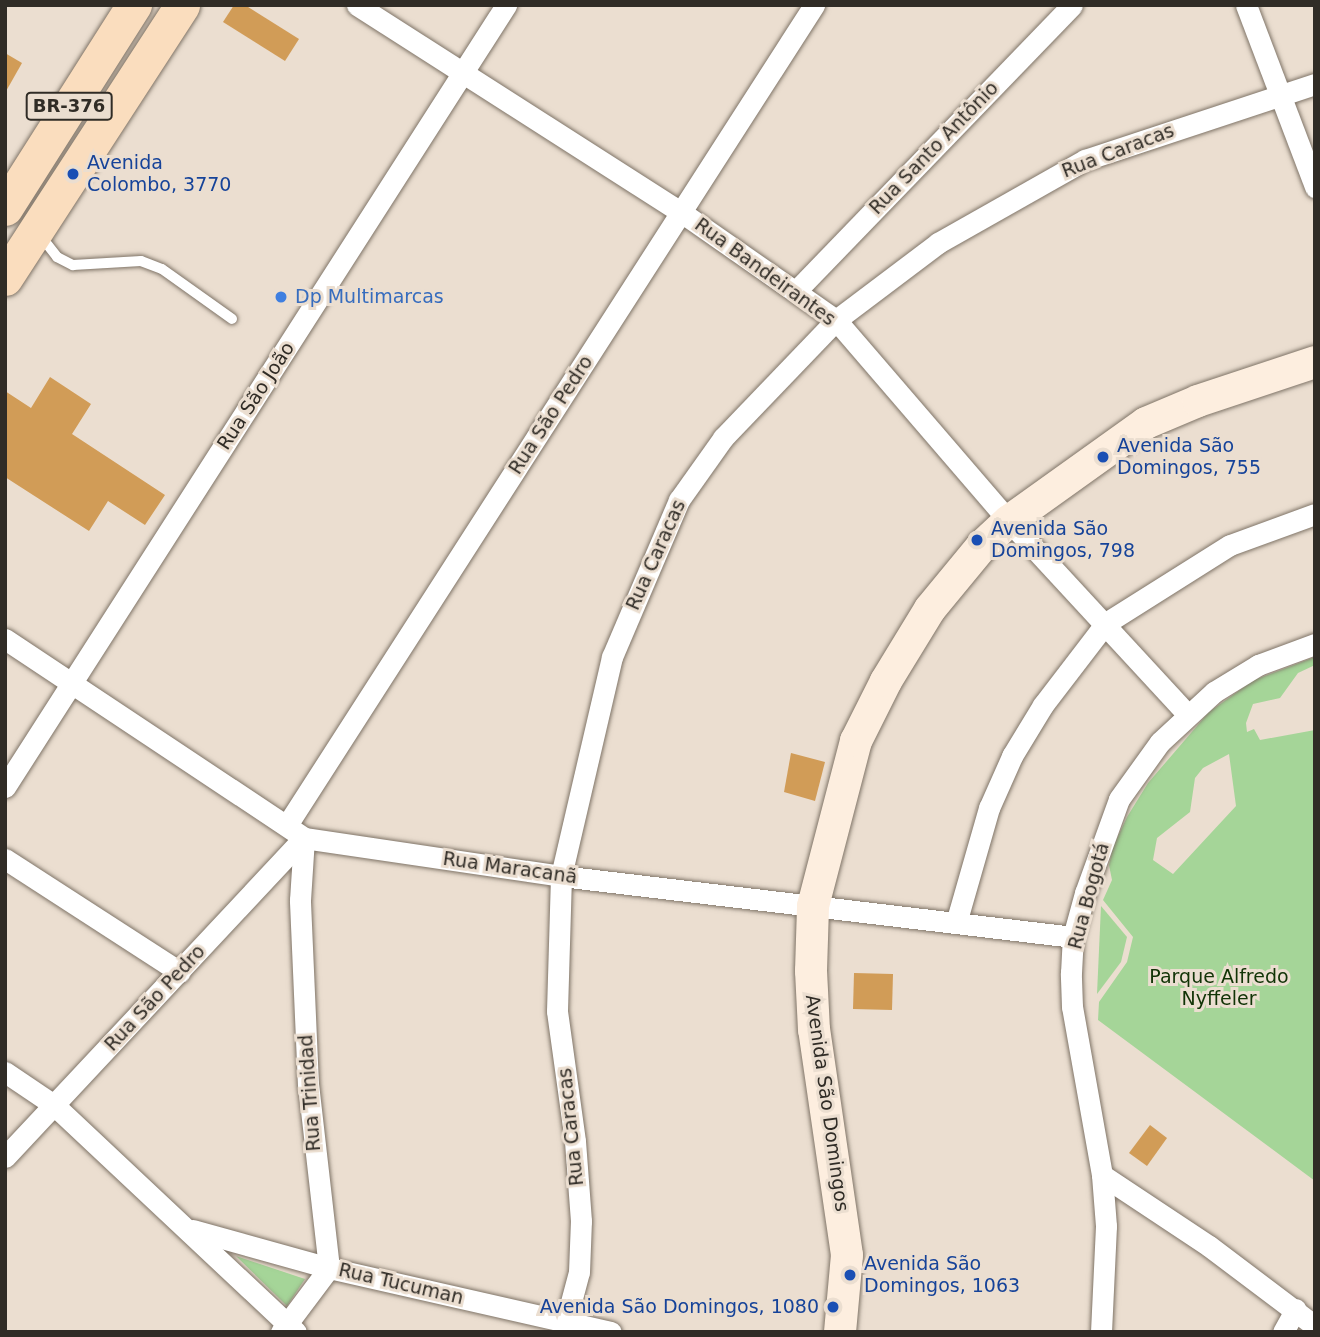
<!DOCTYPE html>
<meta charset="utf-8">
<style>
body{margin:0}
#map{position:relative;width:1320px;height:1337px;overflow:hidden;background:#ebded0;font-family:"DejaVu Sans",sans-serif}
div>[style]{position:absolute}
.green>*{inset:0;background:#a5d598}
.building>*{inset:0;background:#d19c57}
.roads{filter:drop-shadow(0 0 2px #7f7467) drop-shadow(0 0 2px #7f7467)}
.lane>*{height:10px;margin:-5px;padding:0 5px;transform-origin:5px;border-radius:5px;background:#fff}
.street>*{height:21px;margin:-10.5px;padding:0 10.5px;transform-origin:10.5px;border-radius:10.5px;background:#fff}
.secondary>*{height:32px;margin:-16px;padding:0 16px;transform-origin:16px;border-radius:16px;background:#fdeedf}
.primary>*{height:35px;margin:-17.5px;padding:0 17.5px;transform-origin:17.5px;border-radius:17.5px;background:#faddbe}
.dots>*{width:19px;height:19px;translate:-50% -50%;box-sizing:border-box;border:4px solid #ebded0;border-radius:50%}
span{translate:-50% -50%;white-space:nowrap;text-align:center;line-height:1.15;-webkit-text-stroke:6px #ebded0;paint-order:stroke}
.shield-label span{padding:2px 5px;background:#ebded0;border:2px solid;border-radius:5px;-webkit-text-stroke-width:0}
.shield-label{font-size:18px;color:#302c26;font-weight:700}
.street-label{font-size:19px;color:#302c26}
.transit-label{font-size:19px;color:#164399}
.left{translate:0 -50%;text-align:left}
.right{translate:-100% -50%;text-align:right}
.shop-label{font-size:19px;color:#366cbe}
.park-label{font-size:19px;color:#113406}
.frame{position:absolute;inset:0;border:7px solid #302c26;pointer-events:none}
</style>
<div id="map">
<div class="green">
<div style="clip-path:polygon(evenodd,1315px 657px,1315px 665px,1298px 673px,1280px 698px,1253px 704px,1246px 723px,1247px 732px,1254px 729px,1260px 740px,1315px 730px,1315px 1181px,1098px 1020px,1099px 1002px,1127px 962px,1133px 937px,1103px 900px,1112px 880px,1109px 865px,1113px 847px,1127px 817px,1148px 783px,1209px 712px,1254px 680px,1315px 657px,1229px 754px,1236px 806px,1173px 874px,1153px 860px,1157px 838px,1190px 812px,1195px 778px,1203px 768px,1229px 754px)"></div>
<div style="clip-path:polygon(1101px 906px,1127px 937px,1121px 962px,1097px 994px)"></div>
<div style="clip-path:polygon(236px 1256px,305px 1279px,287px 1306px)"></div>
</div>
<div class="building">
<div style="clip-path:polygon(234px 5px,245px 5px,299px 39px,285px 61px,223px 22px)"></div>
<div style="clip-path:polygon(5px 53px,22px 63px,5px 93px)"></div>
<div style="clip-path:polygon(50px 377px,91px 404px,72px 434px,165px 495px,145px 525px,108px 501px,89px 531px,5px 477px,5px 391px,31px 408px)"></div>
<div style="clip-path:polygon(791px 753px,825px 762px,815px 801px,784px 792px)"></div>
<div style="clip-path:polygon(854px 973px,893px 974px,892px 1010px,853px 1009px)"></div>
<div style="clip-path:polygon(1150px 1125px,1167px 1138px,1147px 1166px,1129px 1153px)"></div>
</div>
<div class="roads">
<div class="lane">
<div style="left:40px;top:235px;width:28px;rotate:52deg"></div>
<div style="left:57px;top:257px;width:18px;rotate:27deg"></div>
<div style="left:73px;top:265px;width:68px;rotate:-3.4deg"></div>
<div style="left:141px;top:261px;width:22px;rotate:21deg"></div>
<div style="left:162px;top:269px;width:86px;rotate:35.5deg"></div>
</div>
<div class="street">
<div style="left:357px;top:5px;width:384px;rotate:32.6deg"></div>
<div style="left:681px;top:212px;width:189px;rotate:34.9deg"></div>
<div style="left:836px;top:320px;width:265px;rotate:49.3deg"></div>
<div style="left:1009px;top:521px;width:263px;rotate:47.3deg"></div>
<div style="left:1246px;top:5px;width:195px;rotate:69.2deg"></div>
<div style="left:796px;top:291px;width:397px;rotate:-46deg"></div>
<div style="left:5px;top:639px;width:359px;rotate:33.6deg"></div>
<div style="left:304px;top:838px;width:260px;rotate:8.4deg"></div>
<div style="left:561px;top:876px;width:516px;rotate:6.79deg"></div>
<div style="left:5px;top:787px;width:929px;rotate:-57.35deg"></div>
<div style="left:287px;top:825px;width:975px;rotate:-57.27deg"></div>
<div style="left:5px;top:859px;width:208px;rotate:32.9deg"></div>
<div style="left:956px;top:923px;width:120px;rotate:-74deg"></div>
<div style="left:989px;top:808px;width:57px;rotate:-66.1deg"></div>
<div style="left:1012px;top:756px;width:60px;rotate:-58.7deg"></div>
<div style="left:1043px;top:705px;width:103px;rotate:-52.5deg"></div>
<div style="left:1106px;top:623px;width:146px;rotate:-32.2deg"></div>
<div style="left:1230px;top:545px;width:90px;rotate:-20deg"></div>
<div style="left:5px;top:1072px;width:59px;rotate:34deg"></div>
<div style="left:54px;top:1105px;width:332px;rotate:43.2deg"></div>
<div style="left:5px;top:1157px;width:437px;rotate:-46.9deg"></div>
<div style="left:1102px;top:1175px;width:128px;rotate:33.6deg"></div>
<div style="left:1209px;top:1246px;width:133px;rotate:37deg"></div>
<div style="left:193px;top:1230px;width:141px;rotate:15.6deg"></div>
<div style="left:329px;top:1268px;width:289px;rotate:12.8deg"></div>
<div style="left:281px;top:1332px;width:80px;rotate:-53.1deg"></div>
<div style="left:329px;top:1268px;width:184px;rotate:-96.5deg"></div>
<div style="left:308px;top:1085px;width:185px;rotate:-92.5deg"></div>
<div style="left:300px;top:900px;width:62px;rotate:-86.3deg"></div>
<div style="left:563px;top:1332px;width:62px;rotate:-75.1deg"></div>
<div style="left:579px;top:1272px;width:51px;rotate:-87.8deg"></div>
<div style="left:581px;top:1221px;width:80px;rotate:-94.3deg"></div>
<div style="left:575px;top:1141px;width:131px;rotate:-97.9deg"></div>
<div style="left:557px;top:1011px;width:135px;rotate:-88.3deg"></div>
<div style="left:561px;top:876px;width:225px;rotate:-76.9deg"></div>
<div style="left:612px;top:657px;width:171px;rotate:-66.9deg"></div>
<div style="left:679px;top:500px;width:76px;rotate:-54.6deg"></div>
<div style="left:723px;top:438px;width:163px;rotate:-46.2deg"></div>
<div style="left:836px;top:320px;width:128px;rotate:-37deg"></div>
<div style="left:938px;top:243px;width:169px;rotate:-29.5deg"></div>
<div style="left:1085px;top:160px;width:242px;rotate:-18.3deg"></div>
<div style="left:1101px;top:1332px;width:106px;rotate:-87.3deg"></div>
<div style="left:1106px;top:1226px;width:51px;rotate:-94.5deg"></div>
<div style="left:1102px;top:1175px;width:171px;rotate:-100.1deg"></div>
<div style="left:1072px;top:1007px;width:34px;rotate:-92deg"></div>
<div style="left:1071px;top:973px;width:36px;rotate:-87deg"></div>
<div style="left:1073px;top:937px;width:46px;rotate:-74.7deg"></div>
<div style="left:1085px;top:893px;width:100px;rotate:-70.1deg"></div>
<div style="left:1119px;top:799px;width:70px;rotate:-54.3deg"></div>
<div style="left:1160px;top:742px;width:74px;rotate:-42.8deg"></div>
<div style="left:1214px;top:692px;width:52px;rotate:-31.5deg"></div>
<div style="left:1258px;top:665px;width:61px;rotate:-20.2deg"></div>
<div style="left:1283px;top:1332px;width:26px;rotate:-61deg"></div>
</div>
<div class="secondary">
<div style="left:840px;top:1332px;width:77px;rotate:-84.8deg"></div>
<div style="left:847px;top:1255px;width:227px;rotate:-98.3deg"></div>
<div style="left:814px;top:1030px;width:59px;rotate:-92.9deg"></div>
<div style="left:811px;top:971px;width:65px;rotate:-88.2deg"></div>
<div style="left:813px;top:906px;width:171px;rotate:-75.4deg"></div>
<div style="left:856px;top:741px;width:67px;rotate:-63.4deg"></div>
<div style="left:886px;top:681px;width:84px;rotate:-58.6deg"></div>
<div style="left:930px;top:609px;width:82px;rotate:-50.5deg"></div>
<div style="left:982px;top:546px;width:37px;rotate:-43deg"></div>
<div style="left:1009px;top:521px;width:168px;rotate:-35.6deg"></div>
<div style="left:1146px;top:423px;width:56px;rotate:-22.9deg"></div>
<div style="left:1198px;top:401px;width:123px;rotate:-18.4deg"></div>
</div>
<div class="primary">
<div style="left:5px;top:208px;width:241px;rotate:-57.6deg"></div>
<div style="left:5px;top:278px;width:325px;rotate:-57deg"></div>
</div>
</div>
<div class="dots">
<div style="left:73px;top:174px;background:#1a4fb4"></div>
<div style="left:281px;top:297px;background:#3f7fe0"></div>
<div style="left:1103px;top:457px;background:#1a4fb4"></div>
<div style="left:977px;top:540px;background:#1a4fb4"></div>
<div style="left:850px;top:1275px;background:#1a4fb4"></div>
<div style="left:833px;top:1307px;background:#1a4fb4"></div>
</div>
<div class="shield-label">
<span style="left:69px;top:106px">BR-376</span>
</div>
<div class="street-label">
<span style="left:934px;top:148px;rotate:-46deg">Rua Santo Antônio</span>
<span style="left:1118px;top:151px;rotate:-21deg">Rua Caracas</span>
<span style="left:765px;top:272px;rotate:36deg">Rua Bandeirantes</span>
<span style="left:256px;top:396px;rotate:-57deg">Rua São João</span>
<span style="left:551px;top:415px;rotate:-57deg">Rua São Pedro</span>
<span style="left:656px;top:555px;rotate:-66deg">Rua Caracas</span>
<span style="left:510px;top:868px;rotate:8deg">Rua Maracanã</span>
<span style="left:1089px;top:896px;rotate:-75deg">Rua Bogotá</span>
<span style="left:155px;top:998px;rotate:-47deg">Rua São Pedro</span>
<span style="left:310px;top:1093px;rotate:-94deg">Rua Trinidad</span>
<span style="left:827px;top:1103px;rotate:82deg">Avenida São Domingos</span>
<span style="left:571px;top:1127px;rotate:-96deg">Rua Caracas</span>
<span style="left:401px;top:1284px;rotate:13deg">Rua Tucuman</span>
</div>
<div class="transit-label">
<span class="left" style="left:87px;top:174px">Avenida<br>Colombo, 3770</span>
<span class="left" style="left:1117px;top:457px">Avenida São<br>Domingos, 755</span>
<span class="left" style="left:991px;top:540px">Avenida São<br>Domingos, 798</span>
<span class="left" style="left:864px;top:1275px">Avenida São<br>Domingos, 1063</span>
<span class="right" style="left:819px;top:1307px">Avenida São Domingos, 1080</span>
</div>
<div class="shop-label">
<span class="left" style="left:295px;top:297px">Dp Multimarcas</span>
</div>
<div class="park-label">
<span style="left:1219px;top:988px">Parque Alfredo<br>Nyffeler</span>
</div>
<div class="frame"></div>
</div>
